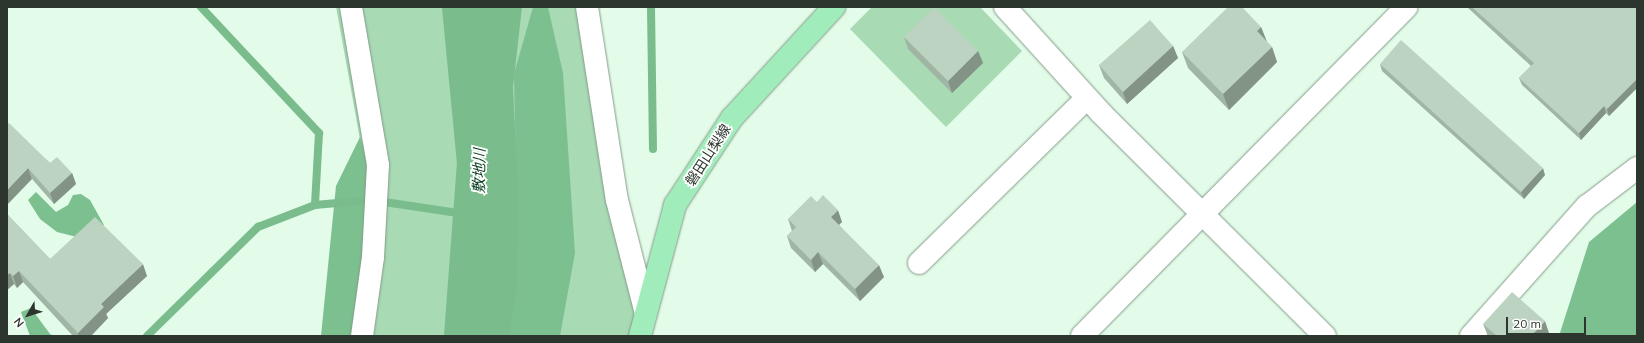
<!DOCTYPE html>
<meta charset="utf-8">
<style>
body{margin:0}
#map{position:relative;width:1644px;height:343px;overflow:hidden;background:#e3fce9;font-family:Mulish,"Noto Sans JP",sans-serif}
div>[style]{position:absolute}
.green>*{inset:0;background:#a8dab4}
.forest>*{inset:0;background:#7dc090}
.water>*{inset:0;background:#7abc8c}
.stream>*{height:8px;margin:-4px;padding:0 4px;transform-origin:4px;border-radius:4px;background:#7abc8c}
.river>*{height:48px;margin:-24px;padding:0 24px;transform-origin:24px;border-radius:24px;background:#7abc8c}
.roads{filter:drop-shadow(0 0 1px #849b89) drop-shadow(0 0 1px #849b89)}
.minor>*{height:22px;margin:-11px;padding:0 11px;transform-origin:11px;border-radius:11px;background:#fff}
.major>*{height:22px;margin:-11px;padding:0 11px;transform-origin:11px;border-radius:11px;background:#a0edbb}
.wall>*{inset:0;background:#a1b5a5}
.shaded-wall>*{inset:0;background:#839486}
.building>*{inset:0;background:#bbd3c0}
span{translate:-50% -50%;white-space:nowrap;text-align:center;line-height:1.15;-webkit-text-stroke:3.5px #fff;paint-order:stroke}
.street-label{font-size:14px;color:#2c352e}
.water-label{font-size:15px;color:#083d1e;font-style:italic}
.frame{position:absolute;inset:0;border:8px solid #2c352e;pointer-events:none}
.north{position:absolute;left:8px;top:295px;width:40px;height:40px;-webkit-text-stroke:3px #fff;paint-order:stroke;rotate:231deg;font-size:11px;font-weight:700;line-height:16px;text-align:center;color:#2c352e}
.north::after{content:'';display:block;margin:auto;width:14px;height:18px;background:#2c352e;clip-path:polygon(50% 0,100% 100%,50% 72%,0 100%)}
.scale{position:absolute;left:1506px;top:317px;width:80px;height:18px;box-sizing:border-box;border:2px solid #2c352e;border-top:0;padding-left:5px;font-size:12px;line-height:14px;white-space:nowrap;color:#2c352e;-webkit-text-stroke:3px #fff;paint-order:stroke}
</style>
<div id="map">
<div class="green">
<div style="clip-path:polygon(336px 7px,582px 7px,639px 286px,631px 336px,359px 336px,375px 222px)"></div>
<div style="clip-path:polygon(872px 7px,980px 7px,1022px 51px,946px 127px,850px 29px)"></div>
</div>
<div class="forest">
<div style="clip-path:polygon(533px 7px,548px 7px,563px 73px,575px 253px,560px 336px,508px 336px,517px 224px,514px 74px)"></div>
<div style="clip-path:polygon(360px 137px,374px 178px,367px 336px,321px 336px,336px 186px)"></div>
<div style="clip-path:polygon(36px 192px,56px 212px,68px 205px,73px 195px,81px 194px,90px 200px,104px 225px,77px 237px,57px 232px,40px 219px,28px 200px)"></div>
<div style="clip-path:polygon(1637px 202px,1637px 336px,1559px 336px,1589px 242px)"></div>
<div style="clip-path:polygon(31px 308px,50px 334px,54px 336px,30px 336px,21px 312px)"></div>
</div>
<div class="water">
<div style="clip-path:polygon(454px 7px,522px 7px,513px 87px,518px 189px,517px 289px,509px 336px,453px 336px,474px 258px,481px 163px,472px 62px)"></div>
</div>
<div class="stream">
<div style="left:201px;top:7px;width:173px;rotate:46.9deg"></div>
<div style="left:319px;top:133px;width:72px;rotate:93.2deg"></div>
<div style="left:651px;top:7px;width:142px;rotate:89.2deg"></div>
<div style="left:147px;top:336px;width:156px;rotate:-44.5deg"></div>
<div style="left:258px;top:227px;width:61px;rotate:-21.1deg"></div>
<div style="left:315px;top:205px;width:56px;rotate:-5.1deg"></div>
<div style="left:371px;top:200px;width:108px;rotate:8.5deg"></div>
</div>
<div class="river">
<div style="left:466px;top:7px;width:157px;rotate:84.5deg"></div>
<div style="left:481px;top:163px;width:173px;rotate:94.3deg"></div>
</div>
<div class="roads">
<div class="minor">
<div style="left:351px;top:7px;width:160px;rotate:80.3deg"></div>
<div style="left:378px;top:165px;width:92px;rotate:93.1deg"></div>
<div style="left:373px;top:257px;width:80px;rotate:97.9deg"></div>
<div style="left:587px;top:7px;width:195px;rotate:81.2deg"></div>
<div style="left:617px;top:200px;width:114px;rotate:75.7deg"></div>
<div style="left:1005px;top:7px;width:143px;rotate:47.8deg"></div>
<div style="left:1101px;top:113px;width:316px;rotate:44.9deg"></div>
<div style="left:919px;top:263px;width:235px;rotate:-44.5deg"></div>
<div style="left:1082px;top:336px;width:462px;rotate:-45.4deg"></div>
<div style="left:1471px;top:336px;width:174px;rotate:-48.3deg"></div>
<div style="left:1587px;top:206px;width:63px;rotate:-37.2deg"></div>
</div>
<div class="major">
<div style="left:640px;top:336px;width:136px;rotate:-75deg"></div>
<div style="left:675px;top:205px;width:104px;rotate:-56.8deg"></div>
<div style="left:732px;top:118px;width:151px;rotate:-47.4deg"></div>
</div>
</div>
<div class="wall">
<div style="clip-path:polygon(1467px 7px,1637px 7px,1637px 88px,1609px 116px,1606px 113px,1581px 140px,1522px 85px,1519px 78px,1531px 66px)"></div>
<div style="clip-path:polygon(1261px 27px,1267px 42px,1272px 47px,1277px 62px,1229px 110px,1188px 68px,1182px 52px)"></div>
<div style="clip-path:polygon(904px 37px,978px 51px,983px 63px,952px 93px,908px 49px)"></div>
<div style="clip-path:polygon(1173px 46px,1178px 58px,1127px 104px,1104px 78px,1099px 65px)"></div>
<div style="clip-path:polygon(1380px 64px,1545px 175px,1524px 199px,1382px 71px)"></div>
<div style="clip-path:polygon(7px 125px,50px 163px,72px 173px,76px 184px,54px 204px,32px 179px)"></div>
<div style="clip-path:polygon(817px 202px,842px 222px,839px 225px,884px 277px,860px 301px,823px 264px,815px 272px,791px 248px,787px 236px,792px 231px,788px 219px)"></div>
<div style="clip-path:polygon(7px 214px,50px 259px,147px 276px,106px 314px,108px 318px,91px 336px,73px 336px,23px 282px,17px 288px,14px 284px,7px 290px)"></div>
<div style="clip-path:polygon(1483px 324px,1549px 333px,1546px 336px,1488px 336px)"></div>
</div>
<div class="shaded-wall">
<div style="clip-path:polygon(1261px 27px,1267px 42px,1257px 31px)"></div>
<div style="clip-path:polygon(1173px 46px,1178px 58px,1127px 104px,1123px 92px)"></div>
<div style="clip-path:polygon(1272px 47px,1277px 62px,1229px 110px,1223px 94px)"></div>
<div style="clip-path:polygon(978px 51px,983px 63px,952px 93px,948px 81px)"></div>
<div style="clip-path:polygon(1637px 79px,1637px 88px,1609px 116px,1607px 109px)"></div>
<div style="clip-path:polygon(1604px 106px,1606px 113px,1581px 140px,1579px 133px)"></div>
<div style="clip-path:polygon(28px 168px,32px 179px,7px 205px,7px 190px)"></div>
<div style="clip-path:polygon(1543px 168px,1545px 175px,1524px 199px,1521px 192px)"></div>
<div style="clip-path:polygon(72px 173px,76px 184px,54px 204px,50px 193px)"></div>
<div style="clip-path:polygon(838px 210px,842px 222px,835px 228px,831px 217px)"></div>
<div style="clip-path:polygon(818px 252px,823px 264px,815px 272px,811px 260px)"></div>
<div style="clip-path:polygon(143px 264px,147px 276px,106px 314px,108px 318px,91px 336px,78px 336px,78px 333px,101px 304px)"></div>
<div style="clip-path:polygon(879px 265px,884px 277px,860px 301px,855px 289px)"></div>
<div style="clip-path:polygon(19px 271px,23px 282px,17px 288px,13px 276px)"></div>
<div style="clip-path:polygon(10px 273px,14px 284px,7px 290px,7px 275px)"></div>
<div style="clip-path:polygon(1545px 321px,1549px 333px,1546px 336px,1531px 336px)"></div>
</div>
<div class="building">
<div style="clip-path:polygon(934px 7px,978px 51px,948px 81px,904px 37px)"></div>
<div style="clip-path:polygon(1228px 7px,1242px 7px,1261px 27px,1257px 31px,1272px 47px,1223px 94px,1182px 52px)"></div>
<div style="clip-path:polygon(1472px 7px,1637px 7px,1637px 79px,1607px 109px,1604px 106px,1579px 133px,1519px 78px,1534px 63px)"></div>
<div style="clip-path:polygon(1150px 20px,1173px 46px,1123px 92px,1099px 65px)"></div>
<div style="clip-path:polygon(1401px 40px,1543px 168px,1521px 192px,1380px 64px)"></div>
<div style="clip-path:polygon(9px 123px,50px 163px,57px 157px,72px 173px,50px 193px,28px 168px,7px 190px,7px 125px)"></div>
<div style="clip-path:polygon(823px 195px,838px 210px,831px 217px,879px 265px,855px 289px,818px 252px,811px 260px,787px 236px,796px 227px,788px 219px,811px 196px,817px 202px)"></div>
<div style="clip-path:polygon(7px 214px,50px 259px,95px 217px,143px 264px,101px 304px,104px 307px,78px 333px,19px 271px,13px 276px,10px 273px,7px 275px)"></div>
<div style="clip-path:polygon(1512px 292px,1545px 321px,1531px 336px,1497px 336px,1483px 324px)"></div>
</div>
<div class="street-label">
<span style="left:708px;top:155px;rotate:-57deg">磐田山梨線</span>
</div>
<div class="water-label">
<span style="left:479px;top:171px;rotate:-89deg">敷地川</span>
</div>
<div class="frame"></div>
<div class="north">N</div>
<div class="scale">20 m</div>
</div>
